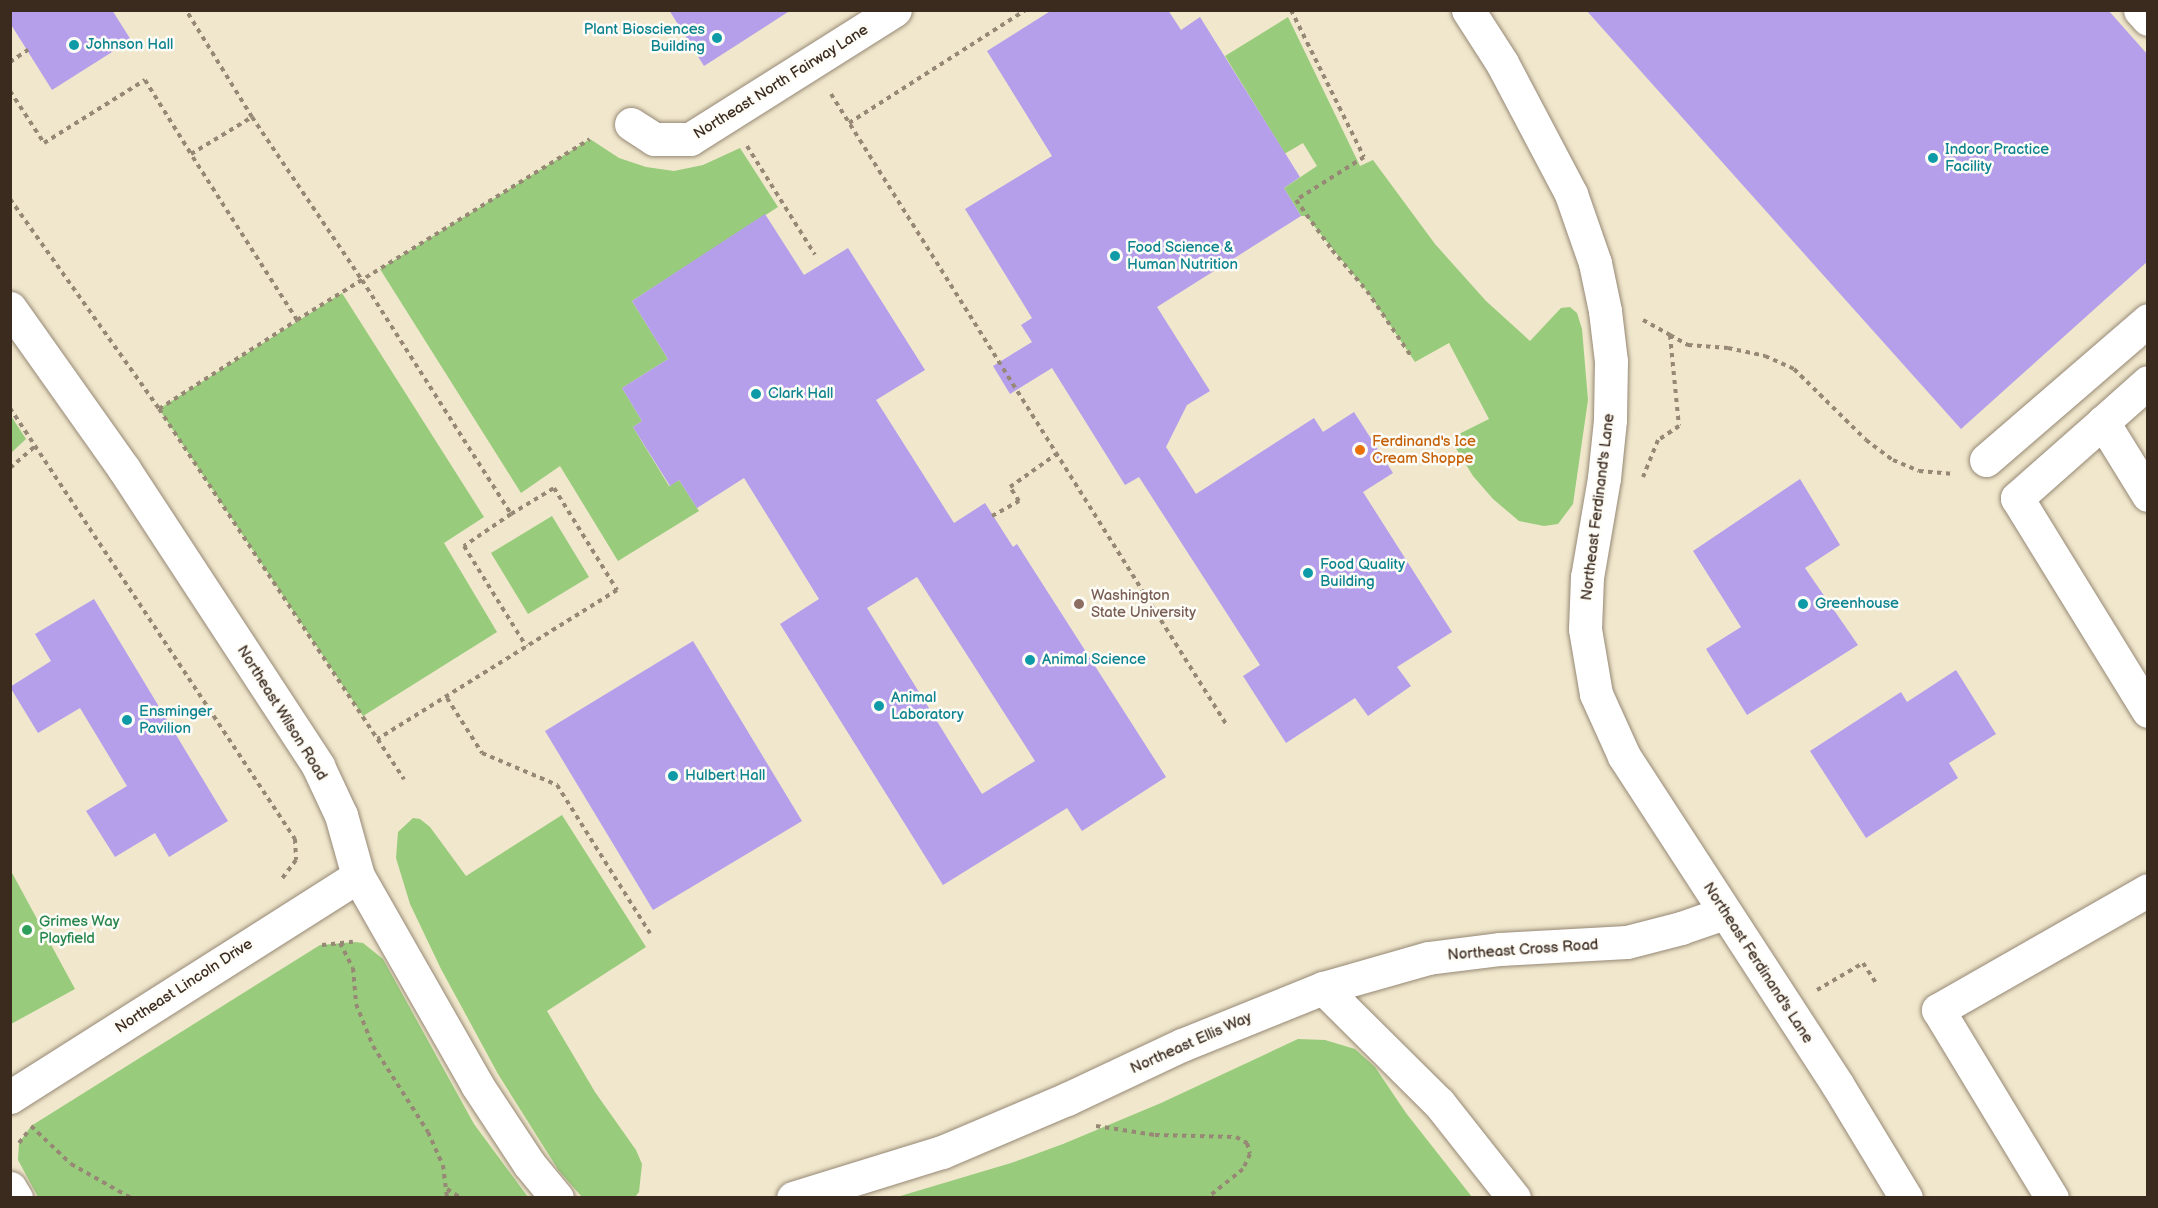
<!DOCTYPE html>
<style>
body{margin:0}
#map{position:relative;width:2158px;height:1208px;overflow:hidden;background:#f0e7cc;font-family:"Balsamiq Sans",sans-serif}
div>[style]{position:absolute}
.green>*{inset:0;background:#98cc7c}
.building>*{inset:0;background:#b59feb}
.path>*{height:4px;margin-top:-2px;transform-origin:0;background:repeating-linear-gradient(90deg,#968875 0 4.5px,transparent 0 9px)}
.roads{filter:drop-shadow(0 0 2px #968875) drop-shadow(0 0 2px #968875)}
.minor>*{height:33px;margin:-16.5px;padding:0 16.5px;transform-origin:16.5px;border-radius:16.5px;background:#fff}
.dots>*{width:16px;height:16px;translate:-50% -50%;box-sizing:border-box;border:3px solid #fdfcf7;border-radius:50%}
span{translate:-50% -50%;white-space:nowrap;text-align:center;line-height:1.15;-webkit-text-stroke:5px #fdfcf7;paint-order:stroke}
.culture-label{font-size:15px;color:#0d838f}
.right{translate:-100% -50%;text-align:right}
.left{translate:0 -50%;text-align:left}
.street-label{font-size:15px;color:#3b2a1e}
.food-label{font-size:15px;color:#c56008}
.education-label{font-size:15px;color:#785e54}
.leisure-label{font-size:15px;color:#27864d}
.frame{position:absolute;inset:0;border:12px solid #3b2a1e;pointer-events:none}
</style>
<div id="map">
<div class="green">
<div style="clip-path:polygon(1288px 17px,1360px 166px,1373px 160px,1435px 244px,1486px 301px,1530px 341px,1561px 308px,1570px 307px,1577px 313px,1582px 329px,1588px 400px,1573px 504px,1558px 524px,1544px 526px,1519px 521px,1493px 499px,1473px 476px,1454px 445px,1459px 434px,1489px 419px,1449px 343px,1415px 362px,1367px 291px,1306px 216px,1301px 216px,1284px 188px,1317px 166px,1303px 143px,1279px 157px,1281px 147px,1225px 56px)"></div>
<div style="clip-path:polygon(590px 139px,619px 158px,646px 167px,674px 171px,703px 165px,740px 148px,778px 207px,632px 301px,668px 359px,622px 388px,642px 421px,633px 427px,669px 486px,679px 480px,699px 511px,618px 561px,560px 466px,521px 493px,380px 269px)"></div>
<div style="clip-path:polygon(342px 293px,484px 517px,444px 543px,497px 632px,363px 716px,159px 409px)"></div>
<div style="clip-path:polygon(11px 416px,26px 439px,11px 453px,10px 453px)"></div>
<div style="clip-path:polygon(552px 516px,589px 577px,528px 614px,491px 553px)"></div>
<div style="clip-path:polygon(562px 815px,646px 947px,547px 1011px,595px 1092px,636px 1150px,642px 1164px,639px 1192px,635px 1197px,582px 1197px,559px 1171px,498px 1074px,441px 969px,410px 904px,396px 858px,398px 832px,413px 818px,420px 819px,430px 827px,466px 876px)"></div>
<div style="clip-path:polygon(11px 871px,75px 989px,11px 1024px,10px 1024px)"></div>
<div style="clip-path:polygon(355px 942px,363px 943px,383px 959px,474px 1124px,528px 1197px,38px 1197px,18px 1160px,19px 1143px,31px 1126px,320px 945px)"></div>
<div style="clip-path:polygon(1298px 1039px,1325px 1040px,1355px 1049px,1375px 1067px,1406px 1113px,1472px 1197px,897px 1197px,1011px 1163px,1063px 1144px,1161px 1103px)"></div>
</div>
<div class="building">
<div style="clip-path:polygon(10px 10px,112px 10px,131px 40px,52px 90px,10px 23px)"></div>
<div style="clip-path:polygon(669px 10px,791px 10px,704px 66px)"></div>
<div style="clip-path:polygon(1052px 10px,1168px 10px,1181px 30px,1200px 17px,1300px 177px,1284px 188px,1301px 216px,1157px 307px,1210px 391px,1187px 405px,1166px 447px,1196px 494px,1314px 418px,1323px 432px,1354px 412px,1393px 473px,1363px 492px,1452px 632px,1397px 667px,1411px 686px,1368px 716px,1355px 698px,1286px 743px,1243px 676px,1260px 665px,1139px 477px,1125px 485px,1052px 368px,1010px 394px,993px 366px,1032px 342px,1021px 325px,1032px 318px,965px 209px,1052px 156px,987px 51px)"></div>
<div style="clip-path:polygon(1586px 10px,2108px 10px,2148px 55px,2148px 261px,1961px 429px)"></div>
<div style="clip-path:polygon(evenodd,765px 214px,804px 275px,848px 248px,925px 370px,876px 400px,954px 523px,985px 503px,1013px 547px,1017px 544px,1166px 777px,1082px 831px,1067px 808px,943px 885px,780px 624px,819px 599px,744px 478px,697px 508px,679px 480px,670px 486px,633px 427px,642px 421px,622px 388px,668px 359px,632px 301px,765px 214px,917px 577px,1035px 761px,982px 794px,867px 608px,917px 577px)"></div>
<div style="clip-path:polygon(1800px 479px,1840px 545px,1805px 568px,1858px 645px,1747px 715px,1706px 649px,1741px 627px,1693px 551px)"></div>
<div style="clip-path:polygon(94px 599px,228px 821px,169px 857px,155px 833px,115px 857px,86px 811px,127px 786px,80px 708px,38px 733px,10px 687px,51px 661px,35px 634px)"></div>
<div style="clip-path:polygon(693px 641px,802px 821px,653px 910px,545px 731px)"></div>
<div style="clip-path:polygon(1956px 670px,1996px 734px,1949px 763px,1958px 778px,1866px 838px,1810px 751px,1901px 692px,1907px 702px)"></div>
</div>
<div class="path">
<div style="left:1291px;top:10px;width:164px;rotate:63.6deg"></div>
<div style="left:1364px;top:157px;width:80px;rotate:147.7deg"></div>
<div style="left:1296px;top:200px;width:62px;rotate:54.2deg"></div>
<div style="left:1332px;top:250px;width:54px;rotate:49.5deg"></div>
<div style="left:1367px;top:291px;width:78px;rotate:55.9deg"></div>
<div style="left:10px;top:62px;width:22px;rotate:-34deg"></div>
<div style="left:10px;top:91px;width:62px;rotate:56.8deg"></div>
<div style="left:44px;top:143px;width:119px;rotate:-32deg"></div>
<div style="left:145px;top:80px;width:87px;rotate:58.1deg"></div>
<div style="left:191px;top:154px;width:71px;rotate:-31.2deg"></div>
<div style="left:252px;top:117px;width:126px;rotate:-121.7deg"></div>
<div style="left:831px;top:94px;width:744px;rotate:57.91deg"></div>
<div style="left:252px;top:117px;width:197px;rotate:56deg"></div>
<div style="left:362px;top:280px;width:277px;rotate:57.5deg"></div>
<div style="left:511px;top:514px;width:50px;rotate:-31.2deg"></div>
<div style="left:554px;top:488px;width:120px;rotate:58.3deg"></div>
<div style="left:617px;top:590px;width:282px;rotate:148.1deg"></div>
<div style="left:849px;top:123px;width:210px;rotate:-32.6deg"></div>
<div style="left:747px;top:146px;width:128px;rotate:58deg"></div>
<div style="left:10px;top:199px;width:257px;rotate:54.6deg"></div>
<div style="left:159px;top:409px;width:444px;rotate:56.5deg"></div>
<div style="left:297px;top:320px;width:344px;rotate:-31.7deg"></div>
<div style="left:1643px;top:320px;width:31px;rotate:29deg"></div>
<div style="left:1670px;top:335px;width:91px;rotate:84.4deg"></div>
<div style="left:1679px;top:426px;width:25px;rotate:146deg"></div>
<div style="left:1658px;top:440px;width:40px;rotate:112deg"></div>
<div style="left:1670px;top:335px;width:21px;rotate:29deg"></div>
<div style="left:1688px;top:345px;width:40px;rotate:4.3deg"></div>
<div style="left:1728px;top:348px;width:38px;rotate:12deg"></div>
<div style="left:1765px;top:356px;width:32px;rotate:24deg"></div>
<div style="left:1794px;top:369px;width:101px;rotate:44.6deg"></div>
<div style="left:1866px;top:440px;width:34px;rotate:37deg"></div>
<div style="left:1893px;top:460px;width:28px;rotate:23deg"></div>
<div style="left:1919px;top:471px;width:35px;rotate:5deg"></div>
<div style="left:10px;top:408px;width:517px;rotate:56.53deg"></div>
<div style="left:295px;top:839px;width:21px;rotate:87deg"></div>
<div style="left:296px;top:860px;width:25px;rotate:127deg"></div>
<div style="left:159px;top:409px;width:164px;rotate:-32.8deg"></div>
<div style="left:297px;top:320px;width:197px;rotate:-122.6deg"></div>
<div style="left:10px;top:468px;width:35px;rotate:-41deg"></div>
<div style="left:511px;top:514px;width:57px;rotate:145.8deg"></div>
<div style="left:464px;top:546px;width:118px;rotate:58.2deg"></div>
<div style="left:992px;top:516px;width:31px;rotate:-29deg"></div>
<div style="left:1019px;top:501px;width:17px;rotate:-123deg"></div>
<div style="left:1010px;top:487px;width:59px;rotate:-35.3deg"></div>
<div style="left:447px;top:698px;width:65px;rotate:57.5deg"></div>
<div style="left:482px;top:753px;width:82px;rotate:23.1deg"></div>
<div style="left:557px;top:785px;width:175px;rotate:57.9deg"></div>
<div style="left:340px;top:943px;width:28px;rotate:63deg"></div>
<div style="left:353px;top:968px;width:36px;rotate:85deg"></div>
<div style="left:356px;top:1004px;width:45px;rotate:68deg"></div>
<div style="left:373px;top:1046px;width:102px;rotate:57.4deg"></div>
<div style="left:428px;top:1132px;width:36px;rotate:66deg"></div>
<div style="left:443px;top:1165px;width:33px;rotate:83deg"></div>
<div style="left:322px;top:945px;width:31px;rotate:-6deg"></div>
<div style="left:1817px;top:990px;width:53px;rotate:-30.4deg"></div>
<div style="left:1863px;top:963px;width:24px;rotate:57deg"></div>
<div style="left:31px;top:1126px;width:55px;rotate:43.5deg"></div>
<div style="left:71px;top:1164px;width:69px;rotate:29.5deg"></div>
<div style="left:1096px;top:1126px;width:60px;rotate:8.7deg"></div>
<div style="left:1155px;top:1135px;width:81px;rotate:1.4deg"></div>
<div style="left:1236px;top:1137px;width:13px;rotate:29deg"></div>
<div style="left:1247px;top:1143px;width:11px;rotate:75deg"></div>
<div style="left:1250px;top:1154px;width:17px;rotate:115deg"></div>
<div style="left:1243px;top:1169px;width:46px;rotate:141.1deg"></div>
<div style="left:19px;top:1143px;width:16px;rotate:-52deg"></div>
<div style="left:447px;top:1189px;width:17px;rotate:33deg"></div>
</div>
<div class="roads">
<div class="minor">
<div style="left:1468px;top:10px;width:63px;rotate:57.3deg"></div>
<div style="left:1502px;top:63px;width:148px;rotate:62.2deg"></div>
<div style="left:1571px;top:194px;width:73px;rotate:70.8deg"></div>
<div style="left:1595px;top:263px;width:49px;rotate:78.2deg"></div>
<div style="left:1605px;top:311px;width:50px;rotate:83.2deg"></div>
<div style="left:1611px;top:361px;width:59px;rotate:91deg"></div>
<div style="left:1610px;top:420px;width:58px;rotate:95.9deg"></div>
<div style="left:1604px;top:478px;width:100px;rotate:99.7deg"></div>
<div style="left:1587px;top:577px;width:52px;rotate:92.2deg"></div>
<div style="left:1585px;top:629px;width:66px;rotate:80.4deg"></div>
<div style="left:1596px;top:694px;width:68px;rotate:65.7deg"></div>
<div style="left:1624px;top:756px;width:391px;rotate:57deg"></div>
<div style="left:1837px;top:1084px;width:133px;rotate:58.8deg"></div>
<div style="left:2140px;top:10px;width:12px;rotate:48deg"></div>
<div style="left:631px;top:124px;width:27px;rotate:33deg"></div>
<div style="left:654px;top:139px;width:36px"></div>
<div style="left:690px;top:139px;width:242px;rotate:-32.2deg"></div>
<div style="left:10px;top:308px;width:197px;rotate:54.7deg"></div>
<div style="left:124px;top:469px;width:355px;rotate:56.8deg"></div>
<div style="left:318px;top:766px;width:54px;rotate:64.9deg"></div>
<div style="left:341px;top:815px;width:63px;rotate:74.4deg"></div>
<div style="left:358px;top:876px;width:241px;rotate:60.3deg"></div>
<div style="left:477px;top:1085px;width:95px;rotate:56.6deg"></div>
<div style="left:529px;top:1164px;width:44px;rotate:50.5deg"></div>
<div style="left:2103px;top:422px;width:60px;rotate:-41.6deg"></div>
<div style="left:1986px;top:460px;width:214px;rotate:-40.8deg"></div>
<div style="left:2148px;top:495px;width:86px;rotate:-121.7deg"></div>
<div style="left:2103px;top:422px;width:115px;rotate:138.5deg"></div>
<div style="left:2017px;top:498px;width:250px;rotate:58.4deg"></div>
<div style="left:1323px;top:988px;width:163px;rotate:44.8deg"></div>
<div style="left:1439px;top:1103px;width:121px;rotate:51.7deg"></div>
<div style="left:10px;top:1097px;width:412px;rotate:-32.4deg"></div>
<div style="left:10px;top:1188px;width:12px;rotate:59deg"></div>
<div style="left:793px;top:1198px;width:156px;rotate:-17.2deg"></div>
<div style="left:942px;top:1152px;width:136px;rotate:-23deg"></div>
<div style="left:1067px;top:1099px;width:127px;rotate:-25.2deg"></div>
<div style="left:1182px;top:1045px;width:152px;rotate:-22deg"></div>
<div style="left:1323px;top:988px;width:109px;rotate:-15.9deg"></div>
<div style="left:1428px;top:958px;width:73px;rotate:-7.1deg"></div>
<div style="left:1500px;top:949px;width:127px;rotate:-3.2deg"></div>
<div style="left:1627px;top:942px;width:56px;rotate:-14.5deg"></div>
<div style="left:1681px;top:928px;width:46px;rotate:-19.2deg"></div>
<div style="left:2052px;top:1198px;width:220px;rotate:-121.2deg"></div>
<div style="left:1938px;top:1010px;width:242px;rotate:-29.7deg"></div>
</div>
</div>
<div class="dots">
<div style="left:717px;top:38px;background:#0f9aa8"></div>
<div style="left:74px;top:45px;background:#0f9aa8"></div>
<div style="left:1933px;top:158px;background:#0f9aa8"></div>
<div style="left:1115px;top:256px;background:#0f9aa8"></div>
<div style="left:756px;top:394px;background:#0f9aa8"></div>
<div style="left:1360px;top:450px;background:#e8710a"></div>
<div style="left:1308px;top:573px;background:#0f9aa8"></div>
<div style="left:1079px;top:604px;background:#8d6e63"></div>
<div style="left:1803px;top:604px;background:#0f9aa8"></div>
<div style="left:1030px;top:660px;background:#0f9aa8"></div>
<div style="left:879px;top:706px;background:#0f9aa8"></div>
<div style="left:127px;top:720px;background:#0f9aa8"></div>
<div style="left:673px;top:776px;background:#0f9aa8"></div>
<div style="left:27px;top:930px;background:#2e9e5b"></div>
</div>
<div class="culture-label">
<span class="right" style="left:705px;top:38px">Plant Biosciences<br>Building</span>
<span class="left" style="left:86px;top:45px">Johnson Hall</span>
<span class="left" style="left:1945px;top:158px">Indoor Practice<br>Facility</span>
<span class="left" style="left:1127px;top:256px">Food Science &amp;<br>Human Nutrition</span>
<span class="left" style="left:768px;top:394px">Clark Hall</span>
<span class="left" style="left:1320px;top:573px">Food Quality<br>Building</span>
<span class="left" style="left:1815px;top:604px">Greenhouse</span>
<span class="left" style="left:1042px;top:660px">Animal Science</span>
<span class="left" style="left:891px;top:706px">Animal<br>Laboratory</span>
<span class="left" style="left:139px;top:720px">Ensminger<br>Pavilion</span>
<span class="left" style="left:685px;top:776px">Hulbert Hall</span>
</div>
<div class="street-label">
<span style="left:781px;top:82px;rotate:-32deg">Northeast North Fairway Lane</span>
<span style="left:1598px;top:507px;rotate:-83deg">Northeast Ferdinand's Lane</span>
<span style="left:282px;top:713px;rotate:58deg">Northeast Wilson Road</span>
<span style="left:1523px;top:950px;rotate:-4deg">Northeast Cross Road</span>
<span style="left:1758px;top:963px;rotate:57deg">Northeast Ferdinand's Lane</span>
<span style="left:184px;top:986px;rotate:-33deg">Northeast Lincoln Drive</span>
<span style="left:1191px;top:1043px;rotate:-24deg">Northeast Ellis Way</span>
</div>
<div class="food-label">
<span class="left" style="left:1372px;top:450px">Ferdinand's Ice<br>Cream Shoppe</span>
</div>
<div class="education-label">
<span class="left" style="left:1091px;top:604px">Washington<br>State University</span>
</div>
<div class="leisure-label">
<span class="left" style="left:39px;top:930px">Grimes Way<br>Playfield</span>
</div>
<div class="frame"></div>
</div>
